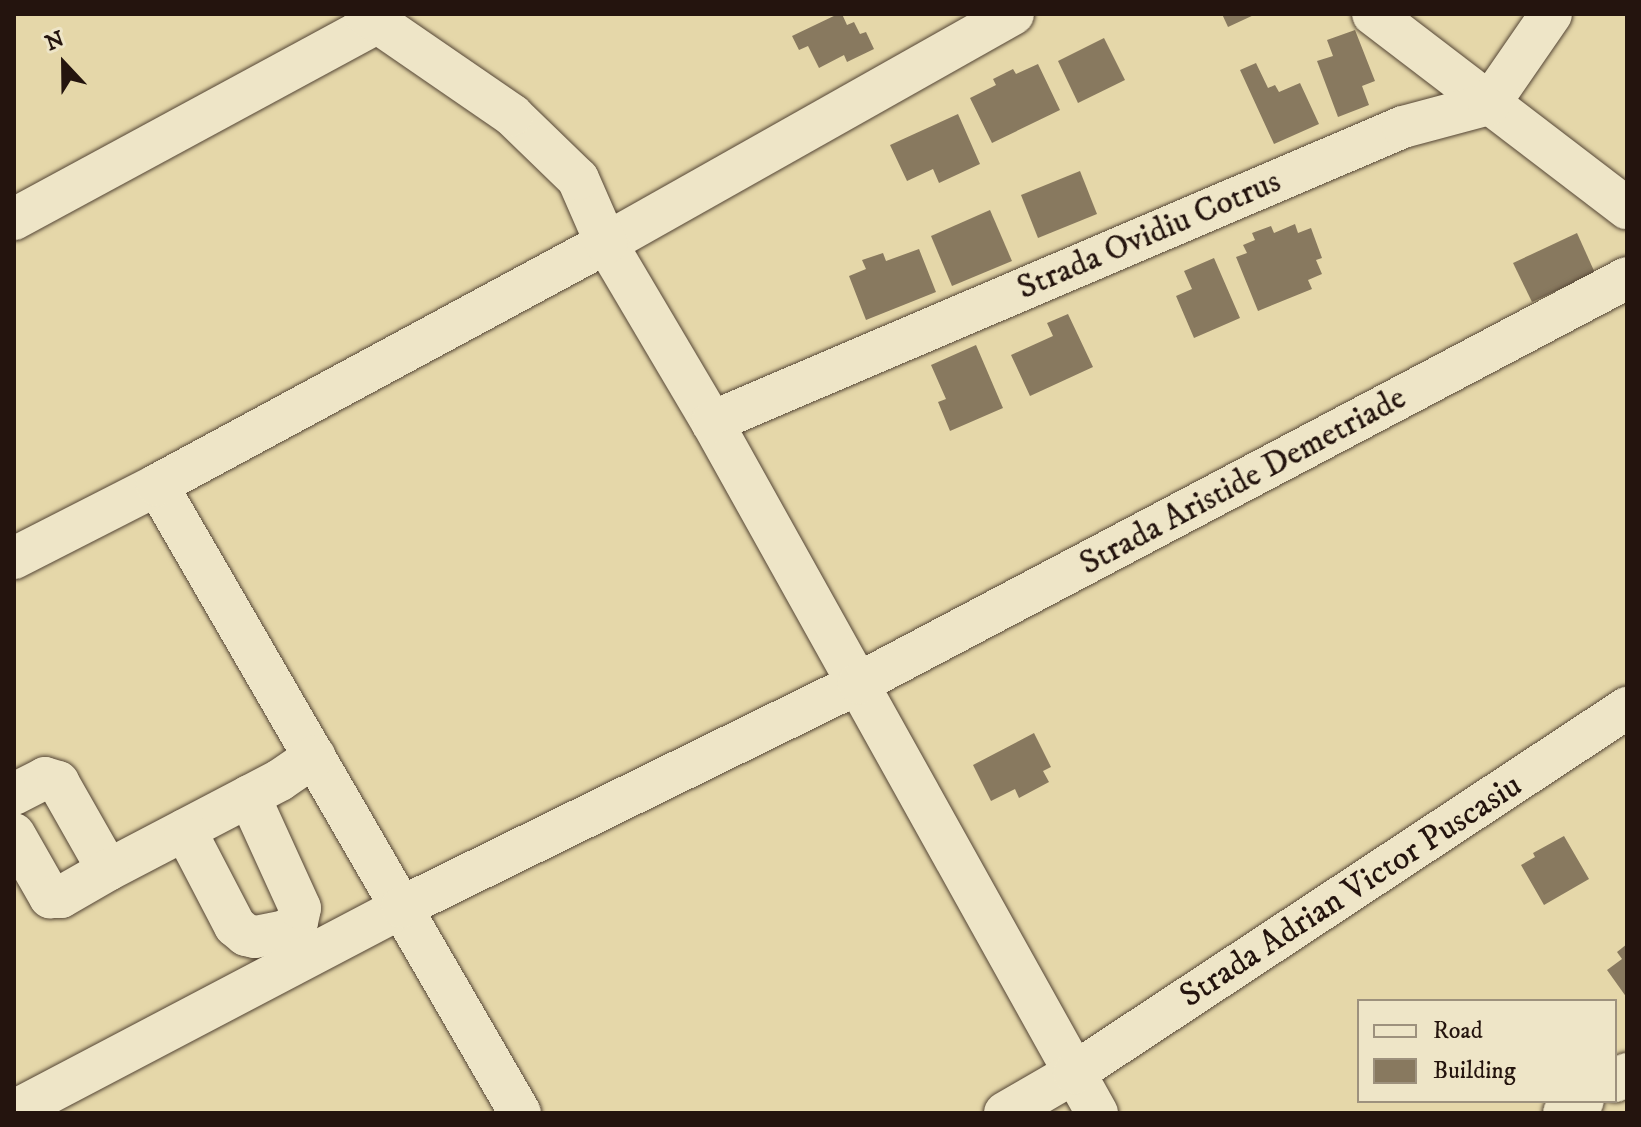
<!DOCTYPE html>
<style>
body{margin:0}
#map{position:relative;width:1641px;height:1127px;overflow:hidden;background:#e5d7a9;font-family:"IM FELL DW Pica",serif}
div>[style]{position:absolute}
.building>*{inset:0;background:#88795f}
.roads{filter:drop-shadow(0 0 2px #544535) drop-shadow(0 0 2px #544535)}
.minor>*{height:42px;margin:-21px;padding:0 21px;transform-origin:21px;border-radius:21px;background:#eee5c7}
span{translate:-50% -50%;white-space:nowrap;text-align:center;line-height:1.15;-webkit-text-stroke:6px #eee5c7;paint-order:stroke}
.street-label{font-size:34px;color:#24140e}
.frame{position:absolute;inset:0;border:16px solid #24140e;pointer-events:none}
.legend{position:absolute;left:1357px;top:999px;width:260px;height:104px;box-sizing:border-box;background:#eee5c7;border:2px solid #9d917d;margin:0;padding:10px 14px;list-style:none;font-size:24px;color:#24140e}
.legend li{display:flex;align-items:center;gap:16px;height:40px}
.legend b{width:40px;border:2px solid #9d917d}
.north{position:absolute;left:24px;top:24px;width:80px;height:80px;-webkit-text-stroke:6px #eee5c7;paint-order:stroke;rotate:338deg;font-size:22px;font-weight:700;line-height:32px;text-align:center;color:#24140e}
.north::after{content:'';display:block;margin:auto;width:28px;height:36px;background:#24140e;clip-path:polygon(50% 0,100% 100%,50% 72%,0 100%)}
</style>
<div id="map">
<div class="building">
<div style="clip-path:polygon(838px 14px,842px 14px,847px 25px,854px 22px,860px 34px,866px 32px,874px 49px,847px 62px,844px 55px,819px 68px,808px 46px,799px 50px,792px 36px)"></div>
<div style="clip-path:polygon(1222px 14px,1256px 14px,1228px 27px)"></div>
<div style="clip-path:polygon(1355px 30px,1375px 81px,1362px 86px,1369px 105px,1338px 117px,1317px 61px,1333px 56px,1327px 40px)"></div>
<div style="clip-path:polygon(1104px 38px,1125px 80px,1078px 103px,1058px 61px)"></div>
<div style="clip-path:polygon(1256px 63px,1268px 88px,1275px 85px,1279px 92px,1300px 83px,1319px 124px,1274px 144px,1240px 70px)"></div>
<div style="clip-path:polygon(1038px 64px,1060px 110px,992px 143px,970px 98px,996px 85px,993px 79px,1013px 69px,1016px 74px)"></div>
<div style="clip-path:polygon(958px 114px,980px 164px,939px 183px,933px 169px,907px 181px,890px 145px)"></div>
<div style="clip-path:polygon(1080px 171px,1097px 214px,1038px 238px,1021px 195px)"></div>
<div style="clip-path:polygon(990px 210px,1012px 261px,952px 286px,931px 236px)"></div>
<div style="clip-path:polygon(1295px 224px,1298px 233px,1311px 228px,1322px 258px,1316px 260px,1322px 274px,1308px 280px,1312px 289px,1258px 311px,1236px 257px,1247px 253px,1243px 245px,1255px 240px,1252px 233px,1271px 226px,1274px 233px)"></div>
<div style="clip-path:polygon(1577px 233px,1595px 273px,1532px 302px,1513px 263px)"></div>
<div style="clip-path:polygon(919px 249px,936px 292px,866px 320px,849px 276px,866px 269px,862px 260px,883px 253px,886px 261px)"></div>
<div style="clip-path:polygon(1214px 258px,1240px 318px,1194px 338px,1176px 296px,1192px 289px,1184px 271px)"></div>
<div style="clip-path:polygon(1068px 314px,1093px 367px,1030px 396px,1011px 355px,1053px 336px,1047px 323px)"></div>
<div style="clip-path:polygon(976px 345px,1003px 408px,950px 431px,938px 402px,946px 399px,931px 365px)"></div>
<div style="clip-path:polygon(1034px 733px,1051px 767px,1043px 771px,1049px 782px,1019px 798px,1015px 789px,991px 801px,973px 765px)"></div>
<div style="clip-path:polygon(1564px 836px,1589px 879px,1544px 905px,1521px 865px,1535px 857px,1533px 853px)"></div>
<div style="clip-path:polygon(1627px 944px,1627px 998px,1607px 970px,1622px 959px,1617px 952px)"></div>
</div>
<div class="roads">
<div class="minor">
<div style="left:1013px;top:14px;width:467px;rotate:150.6deg"></div>
<div style="left:606px;top:243px;width:208px;rotate:59.4deg"></div>
<div style="left:712px;top:422px;width:791px;rotate:60.88deg"></div>
<div style="left:1373px;top:14px;width:320px;rotate:37.4deg"></div>
<div style="left:14px;top:219px;width:412px;rotate:-28.4deg"></div>
<div style="left:712px;top:422px;width:751px;rotate:-23.12deg"></div>
<div style="left:1403px;top:127px;width:89px;rotate:-15deg"></div>
<div style="left:1489px;top:104px;width:109px;rotate:-55.4deg"></div>
<div style="left:157px;top:485px;width:725px;rotate:59.97deg"></div>
<div style="left:14px;top:558px;width:161px;rotate:-27deg"></div>
<div style="left:157px;top:485px;width:510px;rotate:-28.32deg"></div>
<div style="left:606px;top:243px;width:70px;rotate:-113.6deg"></div>
<div style="left:578px;top:179px;width:92px;rotate:-135.9deg"></div>
<div style="left:512px;top:115px;width:178px;rotate:-145.5deg"></div>
<div style="left:14px;top:794px;width:35px;rotate:-27deg"></div>
<div style="left:45px;top:778px;width:14px;rotate:17deg"></div>
<div style="left:58px;top:782px;width:101px;rotate:60.4deg"></div>
<div style="left:108px;top:870px;width:194px;rotate:-27.6deg"></div>
<div style="left:280px;top:780px;width:42px;rotate:-34.4deg"></div>
<div style="left:185px;top:830px;width:108px;rotate:62.5deg"></div>
<div style="left:235px;top:926px;width:14px;rotate:39deg"></div>
<div style="left:246px;top:935px;width:9px;rotate:13deg"></div>
<div style="left:255px;top:937px;width:32px;rotate:-11deg"></div>
<div style="left:286px;top:931px;width:14px;rotate:-39deg"></div>
<div style="left:297px;top:922px;width:14px;rotate:-78deg"></div>
<div style="left:300px;top:908px;width:123px;rotate:-114.5deg"></div>
<div style="left:14px;top:834px;width:73px;rotate:60.3deg"></div>
<div style="left:50px;top:897px;width:11px"></div>
<div style="left:61px;top:897px;width:54px;rotate:-29.9deg"></div>
<div style="left:1615px;top:1081px;width:14px;rotate:-30deg"></div>
<div style="left:14px;top:1111px;width:438px;rotate:-27.7deg"></div>
<div style="left:402px;top:907px;width:509px;rotate:-26.11deg"></div>
<div style="left:859px;top:683px;width:868px;rotate:-27.8deg"></div>
<div style="left:1005px;top:1113px;width:80px;rotate:-30.1deg"></div>
<div style="left:1074px;top:1073px;width:663px;rotate:-33.43deg"></div>
<div style="left:1564px;top:1113px;width:22px;rotate:-32deg"></div>
</div>
</div>
<div class="street-label">
<span style="left:1149px;top:235px;rotate:-23deg">Strada Ovidiu Cotrus</span>
<span style="left:1243px;top:481px;rotate:-28deg">Strada Aristide Demetriade</span>
<span style="left:1351px;top:891px;rotate:-33deg">Strada Adrian Victor Puscasiu</span>
</div>
<div class="frame"></div>
<ul class="legend">
<li><b style="height:10px;background:#eee5c7"></b>Road</li>
<li><b style="height:22px;background:#88795f"></b>Building</li>
</ul>
<div class="north">N</div>
</div>
